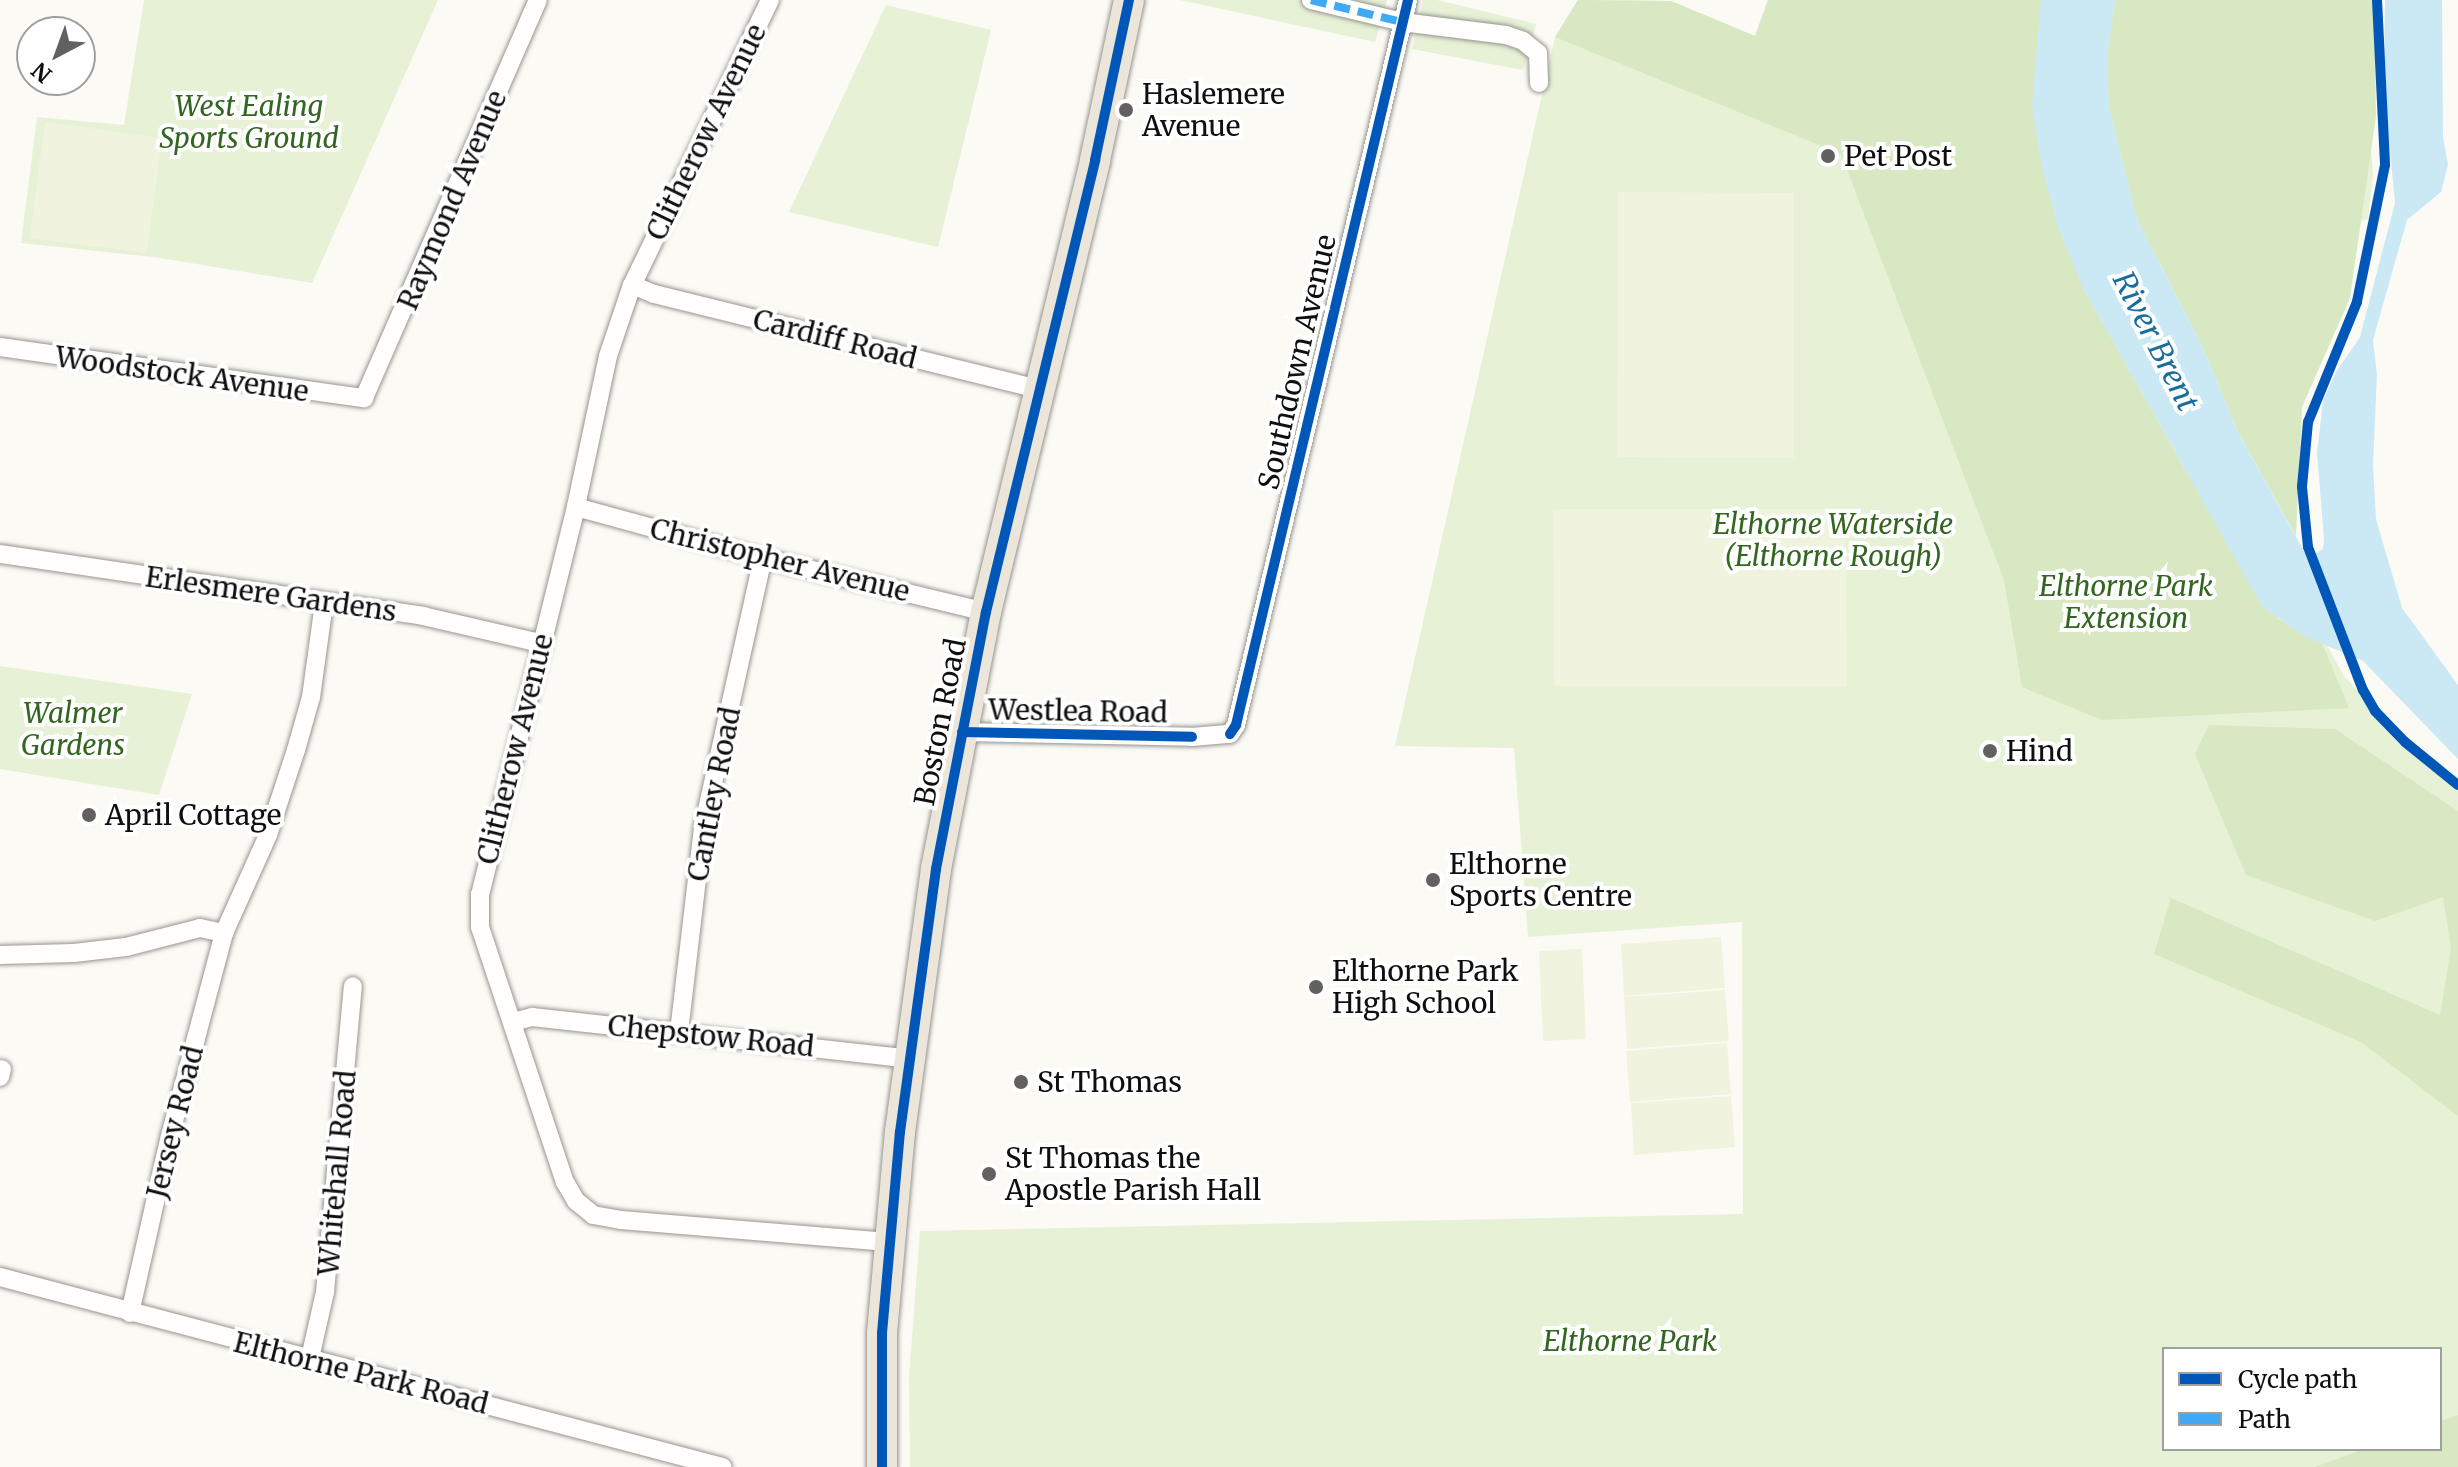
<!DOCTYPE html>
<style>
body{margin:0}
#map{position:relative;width:2458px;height:1467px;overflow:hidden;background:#fcfaf4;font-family:Merriweather,serif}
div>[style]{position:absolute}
.green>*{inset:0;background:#e7f1d5}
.forest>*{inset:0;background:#d8e8c2}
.pitch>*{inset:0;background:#f0f4de}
.water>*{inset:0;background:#cbe9f5}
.roads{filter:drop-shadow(0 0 2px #969592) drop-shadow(0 0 2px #969592)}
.minor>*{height:18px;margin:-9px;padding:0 9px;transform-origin:9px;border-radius:9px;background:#fffefd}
.primary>*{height:30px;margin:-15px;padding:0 15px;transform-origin:15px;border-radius:15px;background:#ece6da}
.quiet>*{height:8px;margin-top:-4px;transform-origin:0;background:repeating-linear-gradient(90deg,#3fa9f5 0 16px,transparent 0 24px)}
.cycleway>*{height:10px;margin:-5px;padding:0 5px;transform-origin:5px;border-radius:5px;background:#0057b8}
.dots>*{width:22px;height:22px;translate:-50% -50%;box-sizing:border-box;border:4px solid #fff;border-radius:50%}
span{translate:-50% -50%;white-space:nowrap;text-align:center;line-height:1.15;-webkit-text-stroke:8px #fff;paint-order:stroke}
.poi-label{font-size:28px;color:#0f0f0f}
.left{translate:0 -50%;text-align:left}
.park-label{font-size:28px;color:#336620;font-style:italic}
.street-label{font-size:28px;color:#0f0f0f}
.water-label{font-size:30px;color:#1a6e9e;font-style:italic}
.legend{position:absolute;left:2162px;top:1347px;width:280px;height:104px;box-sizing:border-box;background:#fff;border:2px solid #9f9f9f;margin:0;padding:10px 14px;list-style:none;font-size:24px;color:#0f0f0f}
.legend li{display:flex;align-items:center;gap:16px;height:40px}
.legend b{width:40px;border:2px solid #9f9f9f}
.north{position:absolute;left:16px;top:16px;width:80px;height:80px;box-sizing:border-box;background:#fff;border:2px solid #9f9f9f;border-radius:50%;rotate:221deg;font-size:22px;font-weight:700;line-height:32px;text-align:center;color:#0f0f0f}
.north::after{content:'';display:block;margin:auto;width:28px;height:36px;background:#62615f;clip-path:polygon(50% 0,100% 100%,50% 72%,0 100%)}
</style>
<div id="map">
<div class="green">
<div style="clip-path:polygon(144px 0,438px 0,312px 283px,154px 257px,21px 243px,37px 117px,124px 125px)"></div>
<div style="clip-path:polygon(1180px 0,1387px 0,1375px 42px)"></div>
<div style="clip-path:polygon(1423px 0,1437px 0,1536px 24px,1523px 70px,1412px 49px)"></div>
<div style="clip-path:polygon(evenodd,1578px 0,1671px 1px,1755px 36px,1768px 0,2366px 0,2365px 81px,2373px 173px,2368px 219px,2120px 272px,2344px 676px,2405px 742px,2458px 785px,2458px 1467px,910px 1467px,909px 1378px,920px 1231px,1743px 1214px,1742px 922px,1528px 937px,1514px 748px,1395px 746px,1555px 37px,1578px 0,2164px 1349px,2440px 1349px,2440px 1449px,2164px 1449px,2164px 1349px)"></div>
<div style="clip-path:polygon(886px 5px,991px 30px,938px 247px,789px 212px)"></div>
<div style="clip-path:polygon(0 666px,192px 694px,159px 795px,0 769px)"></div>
</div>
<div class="forest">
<div style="clip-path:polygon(1578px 0,1671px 1px,1755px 36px,1768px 0,2041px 0,2039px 55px,2083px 288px,2184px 468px,2278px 619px,2322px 643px,2349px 708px,2102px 720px,2022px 687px,2004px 580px,1841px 154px,1555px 37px)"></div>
<div style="clip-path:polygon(2115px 0,2374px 0,2376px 116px,2350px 298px,2302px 407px,2296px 536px,2237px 430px,2203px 348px,2136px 217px,2109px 106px,2107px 59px)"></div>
<div style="clip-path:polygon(2209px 725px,2335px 729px,2458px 811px,2458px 1116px,2361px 1042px,2154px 954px,2171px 898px,2440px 1015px,2451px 948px,2443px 897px,2375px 921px,2246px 875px,2195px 754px)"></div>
<div style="clip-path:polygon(2458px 1415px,2458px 1467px,2315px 1467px,2364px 1449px,2440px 1449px,2440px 1421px)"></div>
</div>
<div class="pitch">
<div style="clip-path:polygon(45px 122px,162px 138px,147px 253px,30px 238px)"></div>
<div style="clip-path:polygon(1618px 192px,1794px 193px,1794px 458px,1617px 457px)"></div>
<div style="clip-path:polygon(1553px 509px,1846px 509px,1847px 686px,1554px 686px)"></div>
<div style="clip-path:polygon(1721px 937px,1725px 988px,1624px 996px,1621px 944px)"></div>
<div style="clip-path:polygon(1582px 949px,1586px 1039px,1543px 1041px,1539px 951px)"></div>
<div style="clip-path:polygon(1725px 990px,1729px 1041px,1627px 1049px,1624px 997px)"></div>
<div style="clip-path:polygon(1727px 1043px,1731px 1094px,1630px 1102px,1626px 1051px)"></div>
<div style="clip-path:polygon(1731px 1096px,1735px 1147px,1634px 1155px,1631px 1103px)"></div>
</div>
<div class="water">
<div style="clip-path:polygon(2041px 0,2115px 0,2107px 59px,2109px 106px,2136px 217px,2203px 348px,2237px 430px,2305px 553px,2311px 556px,2323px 549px,2324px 539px,2317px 453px,2323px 401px,2336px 372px,2360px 337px,2395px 203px,2384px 89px,2385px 0,2442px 0,2443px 136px,2448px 165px,2441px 192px,2407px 220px,2373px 340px,2377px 375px,2373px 464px,2376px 519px,2402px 608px,2458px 685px,2458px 759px,2363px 661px,2304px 636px,2262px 606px,2083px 288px,2058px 227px,2042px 168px,2032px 105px)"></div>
</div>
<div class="roads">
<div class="minor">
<div style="left:770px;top:0;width:317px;rotate:115.8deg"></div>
<div style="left:632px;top:285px;width:75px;rotate:108.7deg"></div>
<div style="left:608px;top:356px;width:154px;rotate:102deg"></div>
<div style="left:576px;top:507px;width:399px;rotate:103.9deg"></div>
<div style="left:480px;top:894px;width:33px;rotate:90deg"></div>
<div style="left:480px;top:927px;width:269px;rotate:71.6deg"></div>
<div style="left:565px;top:1182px;width:22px;rotate:60deg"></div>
<div style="left:576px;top:1201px;width:22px;rotate:39deg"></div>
<div style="left:593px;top:1215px;width:28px;rotate:10deg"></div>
<div style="left:621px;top:1220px;width:271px;rotate:4.7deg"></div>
<div style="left:1311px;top:0;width:94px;rotate:13.6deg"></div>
<div style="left:1402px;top:22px;width:105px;rotate:7.1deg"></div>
<div style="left:1506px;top:35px;width:18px;rotate:19deg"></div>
<div style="left:1523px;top:41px;width:19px;rotate:39deg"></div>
<div style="left:1538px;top:53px;width:30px;rotate:88deg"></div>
<div style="left:632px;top:285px;width:24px;rotate:22deg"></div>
<div style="left:654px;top:294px;width:396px;rotate:13.9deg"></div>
<div style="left:0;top:347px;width:368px;rotate:8deg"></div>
<div style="left:364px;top:398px;width:434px;rotate:-66.4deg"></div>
<div style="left:576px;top:507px;width:194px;rotate:15.3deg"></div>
<div style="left:763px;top:558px;width:229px;rotate:13.6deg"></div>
<div style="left:0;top:554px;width:428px;rotate:8.3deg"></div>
<div style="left:423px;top:616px;width:120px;rotate:13deg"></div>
<div style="left:962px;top:732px;width:230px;rotate:1.2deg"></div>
<div style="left:1192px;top:737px;width:38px;rotate:-5deg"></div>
<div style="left:1230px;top:734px;width:11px;rotate:-56deg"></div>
<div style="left:1236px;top:725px;width:745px;rotate:-76.65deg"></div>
<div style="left:0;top:955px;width:74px;rotate:-1.5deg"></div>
<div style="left:74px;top:953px;width:52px;rotate:-6.6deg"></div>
<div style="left:126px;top:947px;width:76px;rotate:-14.4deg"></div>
<div style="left:200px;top:928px;width:25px;rotate:12deg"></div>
<div style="left:224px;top:933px;width:107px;rotate:-65.8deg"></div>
<div style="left:268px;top:835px;width:89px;rotate:-71.8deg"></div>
<div style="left:296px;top:750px;width:55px;rotate:-74.2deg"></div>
<div style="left:311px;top:697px;width:95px;rotate:-82.1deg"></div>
<div style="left:513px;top:1022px;width:20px;rotate:-15deg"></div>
<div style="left:532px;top:1017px;width:380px;rotate:6.3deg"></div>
<div style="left:679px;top:1032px;width:205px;rotate:-83.3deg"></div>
<div style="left:703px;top:828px;width:277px;rotate:-77.5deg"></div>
<div style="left:0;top:1077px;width:8px;rotate:-76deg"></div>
<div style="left:0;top:1277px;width:747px;rotate:14.74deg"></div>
<div style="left:130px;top:1313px;width:181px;rotate:-77.3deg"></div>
<div style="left:170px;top:1136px;width:210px;rotate:-75.1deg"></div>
<div style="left:310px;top:1358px;width:68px;rotate:-77.2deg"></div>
<div style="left:325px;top:1292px;width:307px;rotate:-84.8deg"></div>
</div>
<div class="primary">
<div style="left:882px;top:1467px;width:134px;rotate:-90deg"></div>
<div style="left:882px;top:1333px;width:202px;rotate:-84.9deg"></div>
<div style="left:900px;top:1132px;width:265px;rotate:-82.2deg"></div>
<div style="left:936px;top:869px;width:262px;rotate:-79deg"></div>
<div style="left:986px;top:612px;width:465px;rotate:-76.4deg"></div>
<div style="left:1095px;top:160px;width:164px;rotate:-78deg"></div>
</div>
</div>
<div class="quiet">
<div style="left:1311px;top:0;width:94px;rotate:13.6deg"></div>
</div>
<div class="cycleway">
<div style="left:2377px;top:0;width:165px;rotate:87.2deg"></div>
<div style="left:2385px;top:165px;width:140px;rotate:101.6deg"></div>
<div style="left:2357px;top:302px;width:130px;rotate:112.2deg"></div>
<div style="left:2308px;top:422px;width:65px;rotate:95.3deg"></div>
<div style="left:2302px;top:487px;width:60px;rotate:84.3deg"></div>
<div style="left:2308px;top:547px;width:153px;rotate:69deg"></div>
<div style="left:2363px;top:690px;width:24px;rotate:60deg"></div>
<div style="left:2375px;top:711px;width:43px;rotate:45.9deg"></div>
<div style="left:2405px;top:742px;width:68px;rotate:39.1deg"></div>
<div style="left:962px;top:732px;width:230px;rotate:1.2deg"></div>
<div style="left:1230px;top:734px;width:11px;rotate:-56deg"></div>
<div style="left:1236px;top:725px;width:745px;rotate:-76.65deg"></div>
<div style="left:882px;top:1467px;width:134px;rotate:-90deg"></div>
<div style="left:882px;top:1333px;width:202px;rotate:-84.9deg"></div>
<div style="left:900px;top:1132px;width:265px;rotate:-82.2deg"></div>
<div style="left:936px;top:869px;width:262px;rotate:-79deg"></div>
<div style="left:986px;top:612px;width:465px;rotate:-76.4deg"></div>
<div style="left:1095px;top:160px;width:164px;rotate:-78deg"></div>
</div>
<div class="dots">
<div style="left:1126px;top:110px;background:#62615f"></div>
<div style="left:1828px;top:156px;background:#62615f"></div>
<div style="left:1990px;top:751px;background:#62615f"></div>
<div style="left:89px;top:815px;background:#62615f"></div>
<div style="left:1433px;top:880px;background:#62615f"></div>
<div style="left:1316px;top:987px;background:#62615f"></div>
<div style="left:1021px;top:1082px;background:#62615f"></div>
<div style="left:989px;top:1174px;background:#62615f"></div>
</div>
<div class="poi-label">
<span class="left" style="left:1142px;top:110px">Haslemere<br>Avenue</span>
<span class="left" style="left:1844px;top:156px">Pet Post</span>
<span class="left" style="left:2006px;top:751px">Hind</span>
<span class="left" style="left:105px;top:815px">April Cottage</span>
<span class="left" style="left:1449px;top:880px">Elthorne<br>Sports Centre</span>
<span class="left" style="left:1332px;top:987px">Elthorne Park<br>High School</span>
<span class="left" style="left:1037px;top:1082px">St Thomas</span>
<span class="left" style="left:1005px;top:1174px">St Thomas the<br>Apostle Parish Hall</span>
</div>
<div class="park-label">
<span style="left:249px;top:122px">West Ealing<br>Sports Ground</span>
<span style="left:1833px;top:540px">Elthorne Waterside<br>(Elthorne Rough)</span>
<span style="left:2126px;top:602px">Elthorne Park<br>Extension</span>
<span style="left:73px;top:729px">Walmer<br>Gardens</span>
<span style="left:1630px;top:1341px">Elthorne Park</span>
</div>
<div class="street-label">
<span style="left:706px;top:132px;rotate:-64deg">Clitherow Avenue</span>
<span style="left:452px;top:200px;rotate:-67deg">Raymond Avenue</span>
<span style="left:835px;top:339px;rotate:14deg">Cardiff Road</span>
<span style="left:1297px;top:362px;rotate:-77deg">Southdown Avenue</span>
<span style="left:182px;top:374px;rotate:8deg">Woodstock Avenue</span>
<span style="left:780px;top:560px;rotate:14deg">Christopher Avenue</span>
<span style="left:271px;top:594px;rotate:8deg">Erlesmere Gardens</span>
<span style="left:1078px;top:711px;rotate:1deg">Westlea Road</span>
<span style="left:940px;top:722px;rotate:-79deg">Boston Road</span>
<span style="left:515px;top:749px;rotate:-76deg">Clitherow Avenue</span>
<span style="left:714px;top:794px;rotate:-79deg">Cantley Road</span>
<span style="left:711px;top:1036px;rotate:6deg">Chepstow Road</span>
<span style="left:175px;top:1122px;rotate:-76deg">Jersey Road</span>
<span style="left:337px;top:1173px;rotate:-85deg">Whitehall Road</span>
<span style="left:361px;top:1373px;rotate:14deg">Elthorne Park Road</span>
</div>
<div class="water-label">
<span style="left:2156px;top:341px;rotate:63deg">River Brent</span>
</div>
<ul class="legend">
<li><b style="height:10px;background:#0057b8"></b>Cycle path</li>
<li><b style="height:10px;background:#3fa9f5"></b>Path</li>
</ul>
<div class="north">N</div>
</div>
